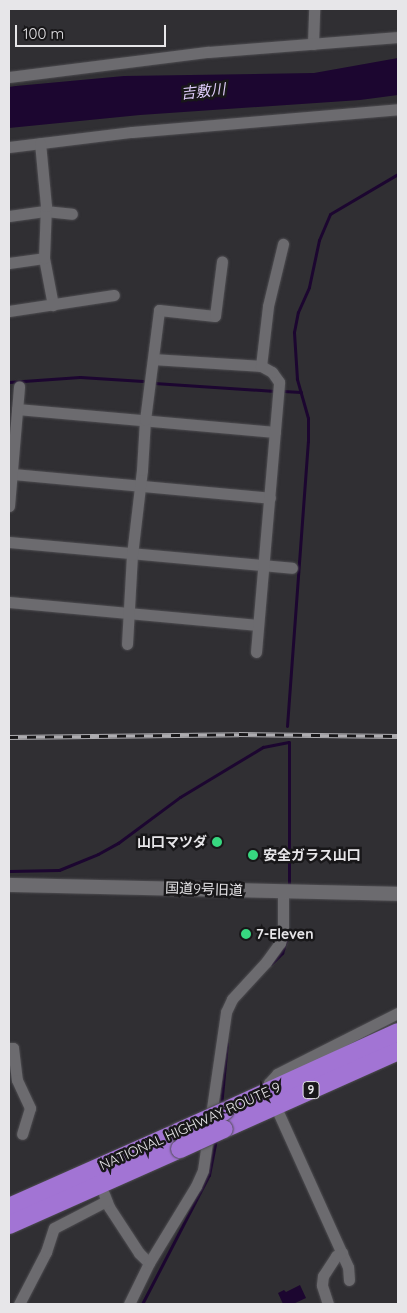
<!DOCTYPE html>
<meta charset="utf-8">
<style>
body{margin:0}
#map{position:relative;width:407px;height:1313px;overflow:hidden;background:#302f33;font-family:Quicksand,"Noto Sans JP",sans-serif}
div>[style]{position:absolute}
.water>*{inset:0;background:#1c0630}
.stream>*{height:3px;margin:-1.5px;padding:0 1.5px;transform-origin:1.5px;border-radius:1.5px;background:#1c0630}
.roads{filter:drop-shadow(0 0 1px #4e4d51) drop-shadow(0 0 1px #4e4d51)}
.minor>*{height:11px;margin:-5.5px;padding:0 5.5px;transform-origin:5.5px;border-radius:5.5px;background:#6c6b6f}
.tertiary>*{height:14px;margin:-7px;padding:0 7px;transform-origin:7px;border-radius:7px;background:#6c6b6f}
.trunk>*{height:18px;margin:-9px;padding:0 9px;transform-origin:9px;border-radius:9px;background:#a274d4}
.rail>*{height:5px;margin-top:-2.5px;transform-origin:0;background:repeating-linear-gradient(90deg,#181719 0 9px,#adacb0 0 18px);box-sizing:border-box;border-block:1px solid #adacb0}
.bridges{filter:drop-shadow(0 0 1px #4e4d51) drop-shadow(0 0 1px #4e4d51)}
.trunk-bridge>*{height:18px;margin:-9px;padding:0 9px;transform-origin:9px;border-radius:9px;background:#a274d4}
.dots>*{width:14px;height:14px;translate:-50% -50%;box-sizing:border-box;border:2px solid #181719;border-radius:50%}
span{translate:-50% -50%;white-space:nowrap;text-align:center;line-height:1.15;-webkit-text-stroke:5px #181719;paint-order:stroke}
.shield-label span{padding:1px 4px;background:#181719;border:1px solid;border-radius:4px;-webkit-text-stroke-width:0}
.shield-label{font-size:12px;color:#e7e6e9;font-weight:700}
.poi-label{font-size:14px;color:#e7e6e9;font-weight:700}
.right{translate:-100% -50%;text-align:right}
.left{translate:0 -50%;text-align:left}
.street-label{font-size:14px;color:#e7e6e9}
.water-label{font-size:15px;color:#dfccfa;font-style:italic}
.frame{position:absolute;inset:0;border:10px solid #e7e6e9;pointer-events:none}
.scale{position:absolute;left:15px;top:25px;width:151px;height:22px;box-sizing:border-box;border:2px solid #e7e6e9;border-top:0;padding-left:6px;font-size:15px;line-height:18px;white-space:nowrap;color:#e7e6e9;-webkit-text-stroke:4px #181719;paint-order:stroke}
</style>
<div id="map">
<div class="water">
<div style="clip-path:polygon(398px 58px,398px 95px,360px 100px,140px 115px,9px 128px,9px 87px,16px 86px,124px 76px,314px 73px)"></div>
<div style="clip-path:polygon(300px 1285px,306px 1298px,293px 1304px,283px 1304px,278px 1293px,284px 1290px,286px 1292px)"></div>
</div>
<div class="stream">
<div style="left:9px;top:382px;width:71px;rotate:-4deg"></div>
<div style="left:80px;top:377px;width:63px;rotate:3.6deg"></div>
<div style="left:154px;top:383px;width:121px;rotate:3.8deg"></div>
<div style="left:283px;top:391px;width:18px;rotate:3deg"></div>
<div style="left:287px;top:726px;width:286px;rotate:-85.8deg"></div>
<div style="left:308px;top:441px;width:23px;rotate:-90deg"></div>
<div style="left:308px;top:418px;width:41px;rotate:-105.8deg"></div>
<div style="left:297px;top:379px;width:47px;rotate:-93.7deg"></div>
<div style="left:294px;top:332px;width:20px;rotate:-79deg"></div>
<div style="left:298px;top:312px;width:27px;rotate:-66deg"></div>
<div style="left:309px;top:287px;width:48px;rotate:-78deg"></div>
<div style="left:319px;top:240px;width:28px;rotate:-67deg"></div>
<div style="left:330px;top:214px;width:79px;rotate:-30.5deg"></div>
<div style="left:9px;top:871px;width:50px;rotate:-1.1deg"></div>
<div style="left:59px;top:870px;width:42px;rotate:-22.3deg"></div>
<div style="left:98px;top:854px;width:23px;rotate:-29deg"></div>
<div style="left:118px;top:843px;width:77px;rotate:-36.6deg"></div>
<div style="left:180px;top:797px;width:97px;rotate:-31.1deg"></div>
<div style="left:263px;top:747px;width:26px;rotate:-11deg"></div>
<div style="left:289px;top:742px;width:146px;rotate:90deg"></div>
<div style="left:271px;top:964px;width:16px;rotate:-45deg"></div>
<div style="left:282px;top:953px;width:20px;rotate:-72deg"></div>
<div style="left:221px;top:1106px;width:63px;rotate:-84.6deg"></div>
<div style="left:142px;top:1304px;width:145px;rotate:-62.6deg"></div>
<div style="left:209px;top:1175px;width:37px;rotate:-79deg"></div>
</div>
<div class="roads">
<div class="minor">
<div style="left:313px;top:44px;width:35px;rotate:-88deg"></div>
<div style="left:9px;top:77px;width:201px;rotate:-7.2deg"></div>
<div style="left:208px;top:52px;width:191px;rotate:-4.5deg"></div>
<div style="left:9px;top:147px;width:124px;rotate:-7deg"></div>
<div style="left:132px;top:132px;width:267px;rotate:-4.9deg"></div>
<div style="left:9px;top:216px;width:36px;rotate:-8deg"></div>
<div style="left:45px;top:211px;width:27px;rotate:6deg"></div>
<div style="left:44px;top:258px;width:48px;rotate:79.2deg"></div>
<div style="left:9px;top:263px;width:35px;rotate:-8deg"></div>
<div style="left:44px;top:258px;width:52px;rotate:-87.8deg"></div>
<div style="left:46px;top:206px;width:63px;rotate:-95.4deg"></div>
<div style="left:9px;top:311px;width:106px;rotate:-8.7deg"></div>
<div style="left:154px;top:359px;width:107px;rotate:3.7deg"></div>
<div style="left:17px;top:409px;width:259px;rotate:5.1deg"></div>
<div style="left:13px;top:474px;width:258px;rotate:5.3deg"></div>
<div style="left:9px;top:506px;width:120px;rotate:-85.2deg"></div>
<div style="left:9px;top:542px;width:284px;rotate:5.2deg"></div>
<div style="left:9px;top:602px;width:250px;rotate:5.3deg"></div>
<div style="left:127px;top:644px;width:89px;rotate:-86.8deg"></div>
<div style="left:132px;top:555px;width:86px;rotate:-83.3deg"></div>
<div style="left:142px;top:470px;width:50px;rotate:-86.6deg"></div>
<div style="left:145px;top:420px;width:111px;rotate:-82.7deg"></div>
<div style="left:159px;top:310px;width:56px;rotate:6.1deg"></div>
<div style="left:215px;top:316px;width:55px;rotate:-82.7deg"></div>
<div style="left:256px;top:652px;width:271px;rotate:-85.1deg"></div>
<div style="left:279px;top:382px;width:12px;rotate:-125deg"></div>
<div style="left:272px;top:372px;width:13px;rotate:-151deg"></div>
<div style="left:261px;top:366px;width:60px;rotate:-83.3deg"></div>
<div style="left:268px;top:306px;width:64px;rotate:-76.4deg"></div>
<div style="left:9px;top:1048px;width:4px"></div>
<div style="left:13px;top:1048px;width:32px;rotate:83deg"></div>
<div style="left:17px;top:1080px;width:31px;rotate:65deg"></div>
<div style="left:30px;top:1108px;width:27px;rotate:107deg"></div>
<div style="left:104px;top:1194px;width:14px;rotate:69deg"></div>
<div style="left:109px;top:1207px;width:55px;rotate:56.9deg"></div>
<div style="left:139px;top:1253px;width:14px;rotate:45deg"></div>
<div style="left:349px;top:1280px;width:13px;rotate:-94deg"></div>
<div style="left:348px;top:1267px;width:192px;rotate:-114.3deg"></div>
<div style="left:269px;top:1092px;width:9px;rotate:-90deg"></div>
<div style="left:269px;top:1083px;width:12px;rotate:-48deg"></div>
<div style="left:277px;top:1074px;width:136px;rotate:-26.8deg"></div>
<div style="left:19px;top:1304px;width:59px;rotate:-62.6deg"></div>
<div style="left:46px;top:1252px;width:25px;rotate:-72deg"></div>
<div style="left:54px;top:1228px;width:59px;rotate:-27.4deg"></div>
<div style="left:129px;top:1304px;width:46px;rotate:-64deg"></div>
<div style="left:149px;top:1263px;width:90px;rotate:-58.6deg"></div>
<div style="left:196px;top:1186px;width:17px;rotate:-66deg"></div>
<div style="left:203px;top:1170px;width:160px;rotate:-81.7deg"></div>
<div style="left:226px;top:1012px;width:14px;rotate:-65deg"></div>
<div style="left:232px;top:999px;width:50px;rotate:-47.4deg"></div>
<div style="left:266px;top:962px;width:24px;rotate:-54deg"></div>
<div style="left:280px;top:943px;width:11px;rotate:-75deg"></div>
<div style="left:283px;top:932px;width:40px;rotate:-90deg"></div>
<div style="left:328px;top:1304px;width:20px;rotate:-108deg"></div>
<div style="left:322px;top:1285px;width:9px;rotate:-84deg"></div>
<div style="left:323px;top:1276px;width:24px;rotate:-57deg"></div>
<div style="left:336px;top:1256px;width:7px;rotate:-27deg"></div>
</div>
<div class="tertiary">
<div style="left:9px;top:885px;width:389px;rotate:1.3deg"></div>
</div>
<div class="trunk">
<div style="left:225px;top:1111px;width:190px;rotate:-24.5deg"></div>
<div style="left:224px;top:1129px;width:191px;rotate:-24.1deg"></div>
<div style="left:9px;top:1207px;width:185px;rotate:-23.9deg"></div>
<div style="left:9px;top:1225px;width:187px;rotate:-24deg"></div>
</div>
</div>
<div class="rail">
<div style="left:9px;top:737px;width:230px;rotate:-0.7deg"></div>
<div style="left:239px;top:734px;width:159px;rotate:0.7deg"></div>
</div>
<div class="bridges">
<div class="trunk-bridge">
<div style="left:178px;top:1132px;width:51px;rotate:-24.1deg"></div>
<div style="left:180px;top:1149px;width:48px;rotate:-24.4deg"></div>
</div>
</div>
<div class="dots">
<div style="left:217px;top:842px;background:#37d880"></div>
<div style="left:253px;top:855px;background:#37d880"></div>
<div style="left:246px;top:934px;background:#37d880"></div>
</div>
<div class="shield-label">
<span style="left:311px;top:1090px">9</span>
</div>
<div class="poi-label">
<span class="right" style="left:207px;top:842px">山口マツダ</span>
<span class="left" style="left:263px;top:855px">安全ガラス山口</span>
<span class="left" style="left:256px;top:934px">7-Eleven</span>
</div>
<div class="street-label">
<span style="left:204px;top:889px;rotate:2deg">国道9号旧道</span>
<span style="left:190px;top:1126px;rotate:-24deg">NATIONAL HIGHWAY ROUTE 9</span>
</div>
<div class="water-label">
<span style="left:203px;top:91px;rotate:-6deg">吉敷川</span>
</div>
<div class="frame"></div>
<div class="scale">100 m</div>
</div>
